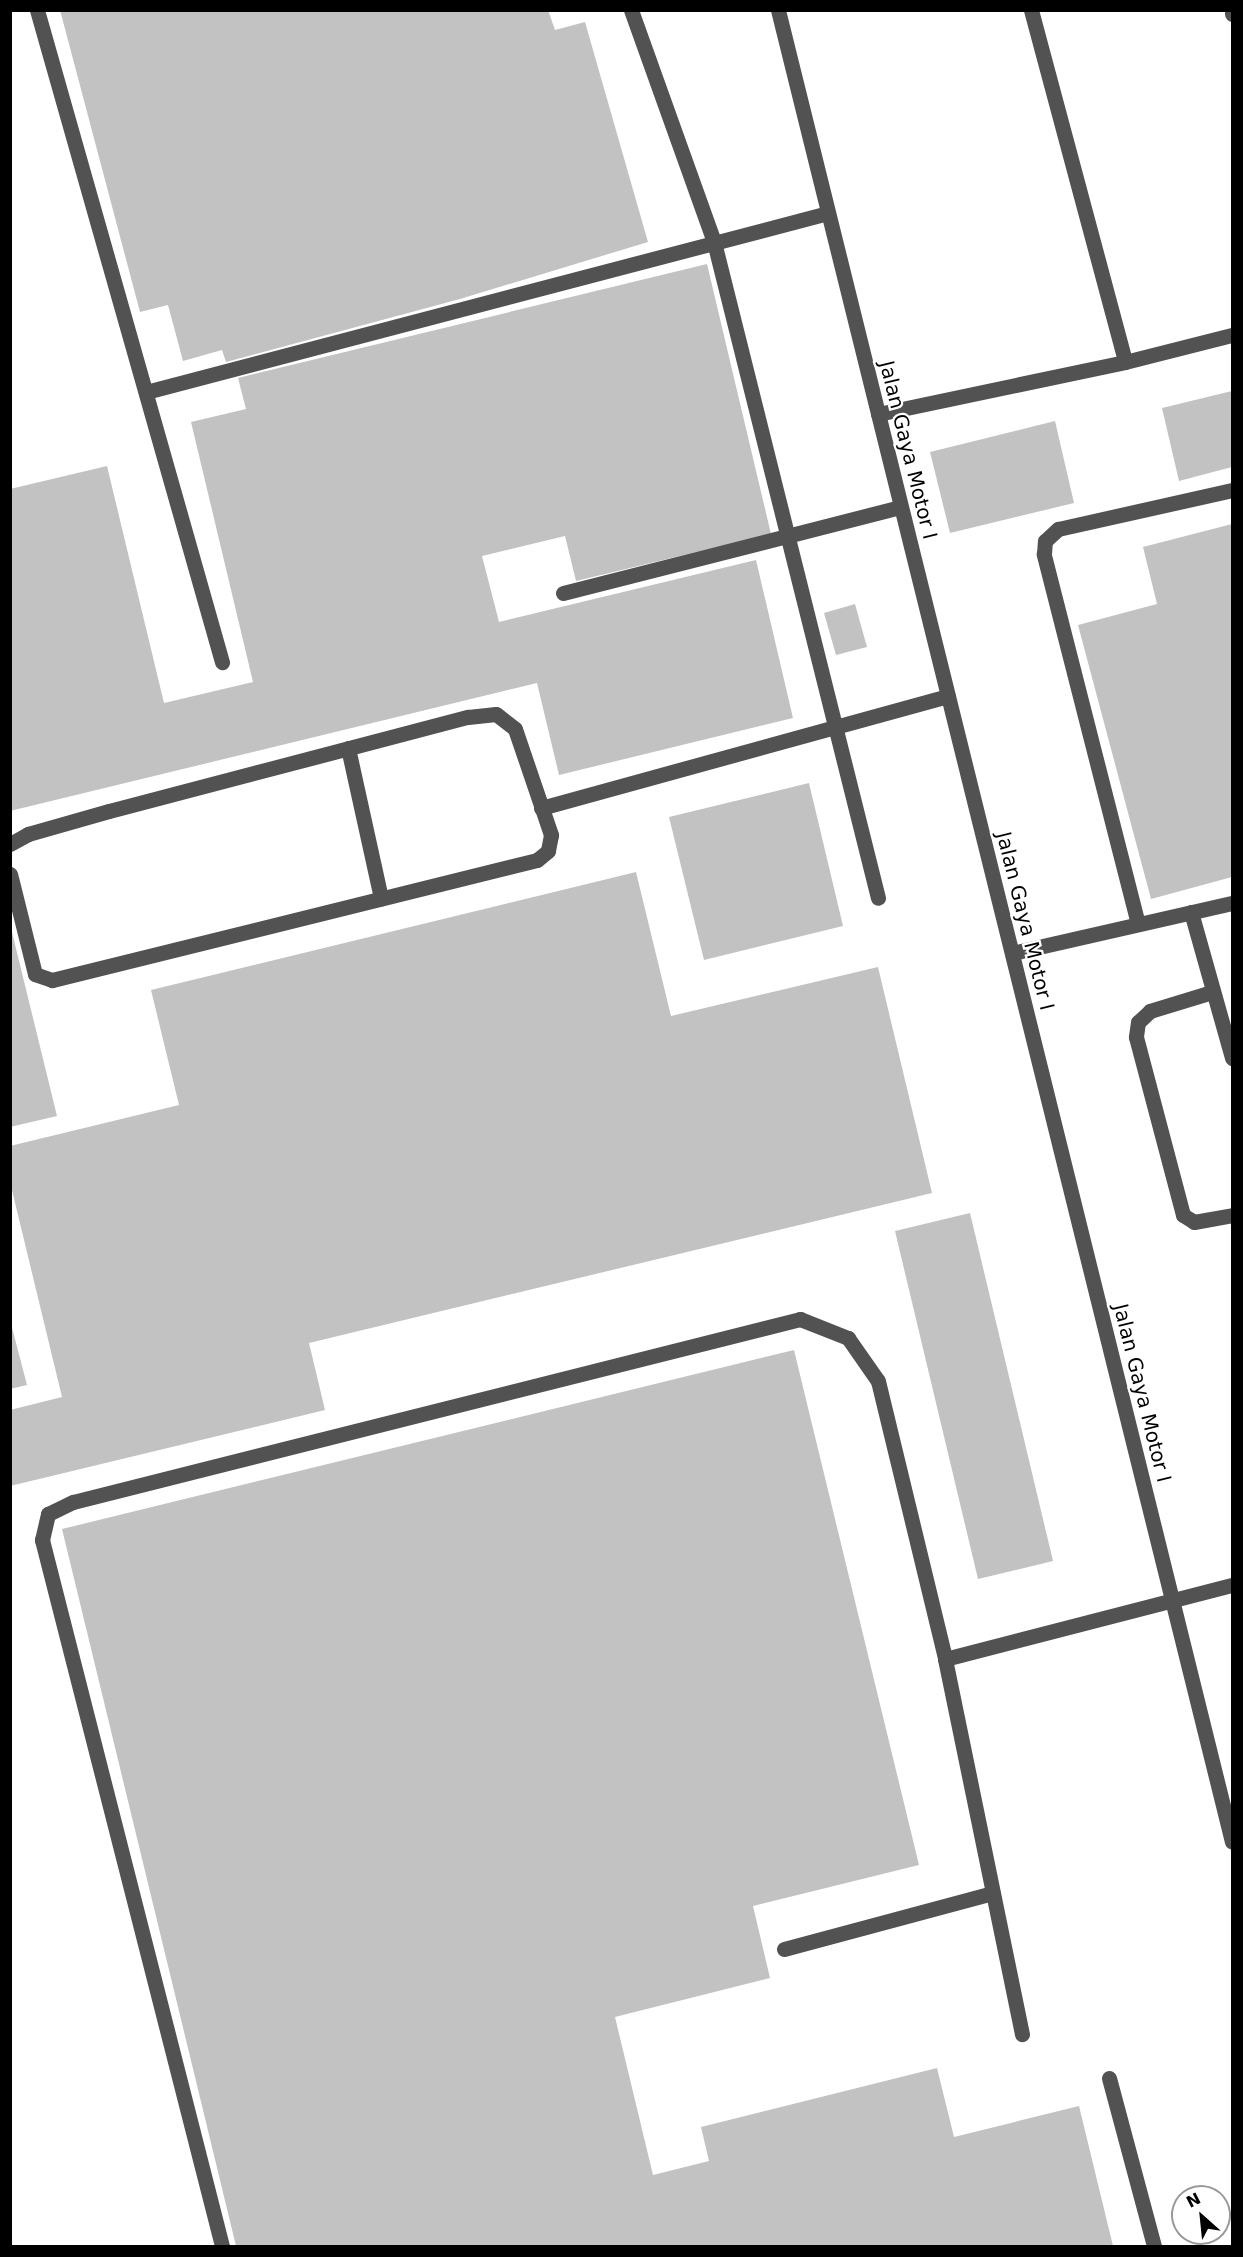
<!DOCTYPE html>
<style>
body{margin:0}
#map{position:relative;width:1243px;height:2257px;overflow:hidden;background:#fff;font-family:"DejaVu Sans",sans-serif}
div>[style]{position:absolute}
.building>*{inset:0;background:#c2c2c2}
.minor>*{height:15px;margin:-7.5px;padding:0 7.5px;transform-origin:7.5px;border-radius:7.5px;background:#525252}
span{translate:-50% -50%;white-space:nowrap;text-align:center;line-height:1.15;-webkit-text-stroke:4.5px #fff;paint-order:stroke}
.street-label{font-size:20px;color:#000}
.frame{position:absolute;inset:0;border:12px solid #000;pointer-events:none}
.north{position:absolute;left:1171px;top:2185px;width:60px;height:60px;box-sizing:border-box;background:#fff;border:2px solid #999;border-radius:50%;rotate:333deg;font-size:16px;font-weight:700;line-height:24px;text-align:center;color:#000}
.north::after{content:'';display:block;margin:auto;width:21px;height:27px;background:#000;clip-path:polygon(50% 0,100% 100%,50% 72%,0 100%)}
</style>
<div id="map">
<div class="building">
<div style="clip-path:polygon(60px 10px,548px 10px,555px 30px,585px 22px,648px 242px,460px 299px,226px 362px,222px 350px,183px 361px,168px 305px,140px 312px)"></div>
<div style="clip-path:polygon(707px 264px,771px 534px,576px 581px,565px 536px,482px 556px,499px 622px,756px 560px,793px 718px,559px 775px,537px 683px,10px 811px,10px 489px,107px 466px,164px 703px,253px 682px,191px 422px,246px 409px,238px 378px)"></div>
<div style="clip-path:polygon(1232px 391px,1232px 467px,1179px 481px,1162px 408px)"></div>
<div style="clip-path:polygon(1055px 421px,1074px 503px,950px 533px,930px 452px)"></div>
<div style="clip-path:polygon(1232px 524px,1232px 877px,1151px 899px,1078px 625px,1157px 604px,1143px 547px)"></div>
<div style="clip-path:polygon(855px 604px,867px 647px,836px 655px,824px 613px)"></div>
<div style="clip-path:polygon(809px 783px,843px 926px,704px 960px,669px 817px)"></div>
<div style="clip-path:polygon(636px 872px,671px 1016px,878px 967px,932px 1193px,309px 1343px,325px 1410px,10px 1486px,10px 1410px,62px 1397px,10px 1182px,10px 1146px,179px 1105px,151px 990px)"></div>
<div style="clip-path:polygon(10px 924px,57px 1116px,10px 1127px)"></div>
<div style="clip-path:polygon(970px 1213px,1053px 1561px,978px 1579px,895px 1231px)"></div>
<div style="clip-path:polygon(10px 1320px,27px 1385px,10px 1389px)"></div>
<div style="clip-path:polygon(794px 1350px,919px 1865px,753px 1906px,770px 1978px,615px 2017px,653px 2175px,709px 2161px,701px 2127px,937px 2068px,954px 2137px,1079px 2106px,1113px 2246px,236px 2246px,62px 1529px)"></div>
</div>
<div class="minor">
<div style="left:37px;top:10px;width:678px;rotate:74.16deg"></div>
<div style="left:631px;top:10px;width:246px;rotate:70.3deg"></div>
<div style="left:714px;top:242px;width:676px;rotate:75.96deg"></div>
<div style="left:778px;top:10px;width:1887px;rotate:76.08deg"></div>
<div style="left:1031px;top:10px;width:364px;rotate:75deg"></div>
<div style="left:1125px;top:362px;width:110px;rotate:-14.2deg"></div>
<div style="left:1232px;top:10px;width:4px;rotate:90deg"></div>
<div style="left:146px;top:392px;width:705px;rotate:-14.71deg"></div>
<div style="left:878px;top:414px;width:252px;rotate:-11.9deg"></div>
<div style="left:563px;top:593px;width:348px;rotate:-14.3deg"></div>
<div style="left:348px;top:748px;width:154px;rotate:77.6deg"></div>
<div style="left:541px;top:808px;width:422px;rotate:-15.4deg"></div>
<div style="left:10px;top:844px;width:21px;rotate:-29deg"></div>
<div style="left:28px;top:834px;width:84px;rotate:-15.9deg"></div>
<div style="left:109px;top:811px;width:371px;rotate:-14.7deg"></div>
<div style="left:468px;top:717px;width:28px;rotate:-6deg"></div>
<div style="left:496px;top:714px;width:24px;rotate:38deg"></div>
<div style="left:515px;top:729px;width:112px;rotate:71.2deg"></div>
<div style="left:551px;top:835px;width:16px;rotate:101deg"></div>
<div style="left:548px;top:851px;width:14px;rotate:141deg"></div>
<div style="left:537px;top:860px;width:500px;rotate:166.1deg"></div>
<div style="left:52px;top:980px;width:18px;rotate:-161deg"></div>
<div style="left:35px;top:974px;width:103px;rotate:-104deg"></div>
<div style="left:1191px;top:912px;width:152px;rotate:74.3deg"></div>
<div style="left:1138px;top:924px;width:382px;rotate:-104.3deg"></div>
<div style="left:1044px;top:554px;width:13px;rotate:-86deg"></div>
<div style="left:1045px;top:541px;width:18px;rotate:-43deg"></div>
<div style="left:1058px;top:529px;width:178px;rotate:-12.6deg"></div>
<div style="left:1012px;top:953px;width:226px;rotate:-12.8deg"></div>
<div style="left:1212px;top:992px;width:65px;rotate:163deg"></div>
<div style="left:1150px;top:1011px;width:16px;rotate:137deg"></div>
<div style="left:1138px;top:1022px;width:15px;rotate:98deg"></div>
<div style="left:1136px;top:1037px;width:184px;rotate:75.2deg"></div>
<div style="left:1183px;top:1215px;width:13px;rotate:32deg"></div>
<div style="left:1194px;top:1222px;width:39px;rotate:-10deg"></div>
<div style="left:945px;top:1659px;width:383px;rotate:78.4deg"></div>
<div style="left:784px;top:1949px;width:216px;rotate:-15deg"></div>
<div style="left:1109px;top:2078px;width:174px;rotate:75deg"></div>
<div style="left:222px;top:2246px;width:729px;rotate:-104.3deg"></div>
<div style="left:42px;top:1540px;width:27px;rotate:-77deg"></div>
<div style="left:48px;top:1514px;width:28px;rotate:-26deg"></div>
<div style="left:73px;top:1502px;width:750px;rotate:-14.13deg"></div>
<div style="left:800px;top:1319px;width:52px;rotate:21.6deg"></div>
<div style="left:848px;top:1338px;width:52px;rotate:55.1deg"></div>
<div style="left:878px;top:1381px;width:286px;rotate:76.4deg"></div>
<div style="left:945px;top:1659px;width:296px;rotate:-14.5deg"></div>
</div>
<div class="street-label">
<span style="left:908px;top:450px;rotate:76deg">Jalan Gaya Motor I</span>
<span style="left:1025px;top:921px;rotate:76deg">Jalan Gaya Motor I</span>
<span style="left:1142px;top:1393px;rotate:76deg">Jalan Gaya Motor I</span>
</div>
<div class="frame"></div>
<div class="north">N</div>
</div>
